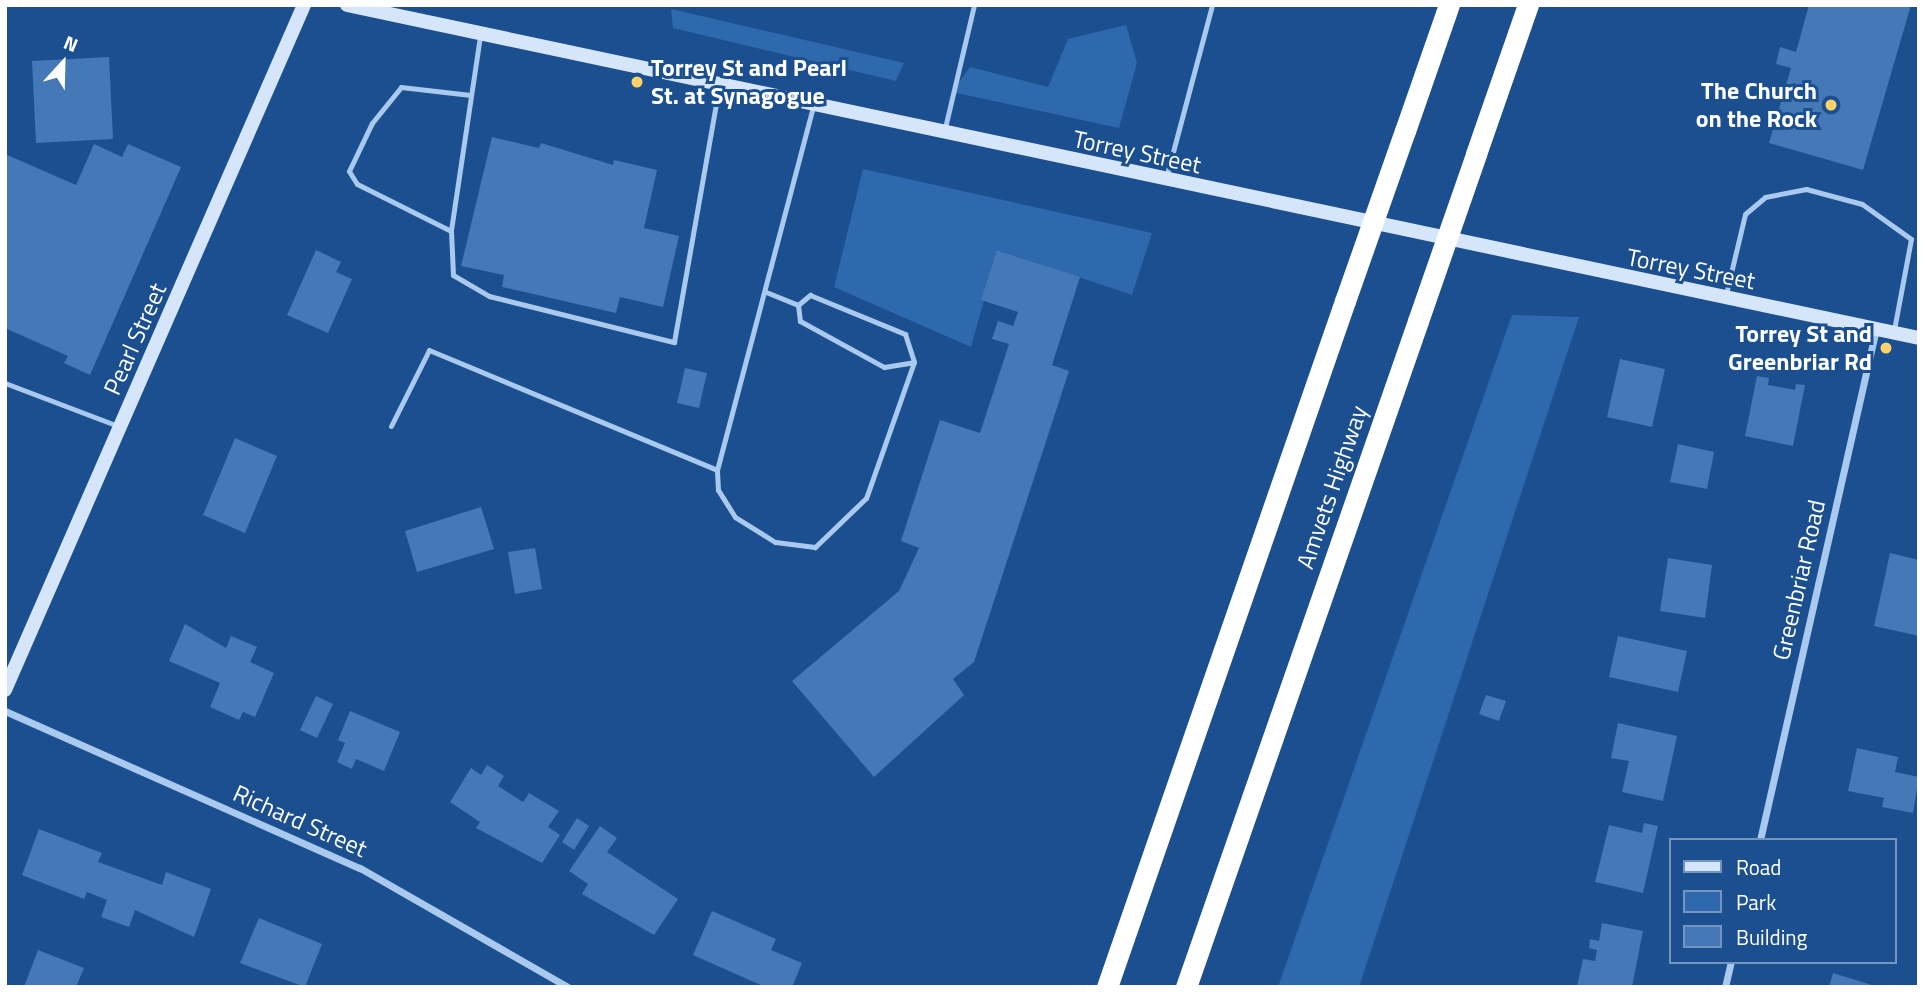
<!DOCTYPE html>
<style>
body{margin:0}
#map{position:relative;width:1924px;height:992px;overflow:hidden;background:#1b4f8f;font-family:"Titillium Web",sans-serif}
div>[style]{position:absolute}
.green>*{inset:0;background:#2e69ad}
.building>*{inset:0;background:#4478b7}
.lane>*{height:5px;margin:-2.5px;padding:0 2.5px;transform-origin:2.5px;border-radius:2.5px;background:#a9c9ee}
.street>*{height:7px;margin:-3.5px;padding:0 3.5px;transform-origin:3.5px;border-radius:3.5px;background:#a9c9ee}
.secondary>*{height:14px;margin:-7px;padding:0 7px;transform-origin:7px;border-radius:7px;background:#d6e6fa}
.highway>*{height:21px;margin:-10.5px;padding:0 10.5px;transform-origin:10.5px;border-radius:10.5px;background:#fff}
.highway-bridge>*{height:21px;margin:-10.5px;padding:0 10.5px;transform-origin:10.5px;border-radius:10.5px;background:#fff}
.dots>*{width:19px;height:19px;translate:-50% -50%;box-sizing:border-box;border:4px solid #1b4f8f;border-radius:50%}
span{translate:-50% -50%;white-space:nowrap;text-align:center;line-height:1.15;-webkit-text-stroke:6px #1b4f8f;paint-order:stroke}
.poi-label{font-size:24px;color:#fff;font-weight:700}
.left{translate:0 -50%;text-align:left}
.right{translate:-100% -50%;text-align:right}
.street-label{font-size:24px;color:#fff}
.frame{position:absolute;inset:0;border:7px solid #fff;pointer-events:none}
.legend{position:absolute;left:1669px;top:838px;width:228px;height:126px;box-sizing:border-box;background:#1b4f8f;border:2px solid #7695bc;margin:0;padding:9px 12px;list-style:none;font-size:21px;color:#fff}
.legend li{display:flex;align-items:center;gap:14px;height:35px}
.legend b{width:35px;border:2px solid #7695bc}
.north{position:absolute;left:28px;top:28px;width:70px;height:70px;-webkit-text-stroke:5px #1b4f8f;paint-order:stroke;rotate:22deg;font-size:19px;font-weight:700;line-height:28px;text-align:center;color:#fff}
.north::after{content:'';display:block;margin:auto;width:24px;height:32px;background:#fff;clip-path:polygon(50% 0,100% 100%,50% 72%,0 100%)}
</style>
<div id="map">
<div class="green">
<div style="clip-path:polygon(671px 9px,904px 63px,896px 81px,673px 28px)"></div>
<div style="clip-path:polygon(1126px 25px,1137px 63px,1119px 128px,952px 92px,970px 67px,1048px 87px,1068px 39px)"></div>
<div style="clip-path:polygon(863px 169px,1152px 233px,1132px 295px,998px 250px,971px 347px,834px 287px)"></div>
<div style="clip-path:polygon(1512px 315px,1579px 317px,1359px 987px,1278px 987px)"></div>
</div>
<div class="building">
<div style="clip-path:polygon(1809px 5px,1911px 5px,1863px 170px,1769px 143px,1791px 68px,1776px 64px,1780px 47px,1796px 52px)"></div>
<div style="clip-path:polygon(109px 57px,113px 139px,36px 143px,32px 61px)"></div>
<div style="clip-path:polygon(492px 137px,539px 148px,541px 143px,613px 165px,614px 160px,657px 170px,644px 228px,679px 236px,663px 307px,620px 297px,616px 313px,502px 287px,504px 275px,461px 266px)"></div>
<div style="clip-path:polygon(94px 144px,122px 157px,128px 144px,181px 167px,90px 375px,64px 363px,68px 356px,5px 328px,5px 154px,76px 185px)"></div>
<div style="clip-path:polygon(316px 250px,341px 262px,336px 272px,352px 279px,328px 333px,287px 315px)"></div>
<div style="clip-path:polygon(997px 250px,1080px 277px,1052px 365px,1069px 371px,974px 662px,953px 679px,964px 695px,874px 777px,792px 681px,899px 591px,919px 548px,901px 541px,940px 420px,980px 433px,1009px 344px,992px 339px,998px 321px,1013px 326px,1018px 312px,981px 300px)"></div>
<div style="clip-path:polygon(1620px 359px,1665px 369px,1652px 427px,1607px 417px)"></div>
<div style="clip-path:polygon(685px 368px,707px 373px,699px 408px,677px 403px)"></div>
<div style="clip-path:polygon(1757px 376px,1769px 378px,1768px 385px,1795px 390px,1796px 384px,1805px 385px,1793px 446px,1745px 436px)"></div>
<div style="clip-path:polygon(235px 438px,277px 456px,245px 533px,203px 515px)"></div>
<div style="clip-path:polygon(1678px 444px,1714px 452px,1707px 489px,1670px 482px)"></div>
<div style="clip-path:polygon(481px 507px,494px 549px,417px 572px,405px 531px)"></div>
<div style="clip-path:polygon(535px 548px,542px 589px,515px 594px,508px 552px)"></div>
<div style="clip-path:polygon(1890px 553px,1919px 560px,1919px 636px,1874px 626px)"></div>
<div style="clip-path:polygon(1668px 558px,1712px 565px,1705px 618px,1660px 611px)"></div>
<div style="clip-path:polygon(185px 624px,226px 648px,231px 636px,257px 647px,250px 662px,274px 673px,255px 717px,243px 712px,239px 720px,210px 707px,220px 683px,169px 661px)"></div>
<div style="clip-path:polygon(1618px 636px,1687px 651px,1678px 692px,1609px 677px)"></div>
<div style="clip-path:polygon(1486px 695px,1506px 701px,1499px 721px,1479px 714px)"></div>
<div style="clip-path:polygon(316px 696px,333px 704px,317px 738px,300px 730px)"></div>
<div style="clip-path:polygon(350px 711px,400px 732px,384px 771px,356px 759px,352px 769px,337px 762px,345px 743px,338px 740px)"></div>
<div style="clip-path:polygon(1618px 723px,1677px 736px,1663px 801px,1622px 792px,1629px 761px,1611px 758px)"></div>
<div style="clip-path:polygon(1857px 748px,1898px 757px,1895px 772px,1919px 777px,1913px 813px,1882px 807px,1884px 798px,1848px 791px)"></div>
<div style="clip-path:polygon(487px 765px,504px 776px,498px 786px,523px 802px,529px 793px,559px 811px,548px 827px,560px 835px,542px 863px,476px 828px,480px 822px,450px 802px,471px 768px,481px 775px)"></div>
<div style="clip-path:polygon(577px 818px,589px 826px,574px 850px,562px 842px)"></div>
<div style="clip-path:polygon(1644px 823px,1658px 826px,1643px 893px,1595px 882px,1609px 825px,1642px 833px)"></div>
<div style="clip-path:polygon(600px 826px,617px 838px,607px 852px,678px 899px,654px 935px,582px 894px,588px 884px,569px 871px)"></div>
<div style="clip-path:polygon(39px 829px,102px 853px,98px 862px,162px 885px,166px 872px,211px 889px,194px 937px,135px 910px,129px 927px,101px 917px,107px 900px,87px 892px,84px 899px,22px 875px)"></div>
<div style="clip-path:polygon(712px 911px,776px 939px,771px 950px,802px 963px,792px 987px,765px 987px,693px 955px)"></div>
<div style="clip-path:polygon(259px 918px,322px 944px,305px 987px,240px 963px)"></div>
<div style="clip-path:polygon(1602px 923px,1643px 931px,1632px 987px,1577px 986px,1583px 959px,1595px 961px,1597px 950px,1589px 948px,1590px 939px,1599px 941px)"></div>
<div style="clip-path:polygon(38px 950px,84px 968px,76px 987px,24px 987px)"></div>
<div style="clip-path:polygon(1833px 973px,1875px 986px,1875px 987px,1829px 987px)"></div>
</div>
<div class="lane">
<div style="left:480px;top:36px;width:197px;rotate:98.5deg"></div>
<div style="left:451px;top:231px;width:44px;rotate:87.4deg"></div>
<div style="left:453px;top:275px;width:42px;rotate:30.3deg"></div>
<div style="left:489px;top:296px;width:191px;rotate:14deg"></div>
<div style="left:674px;top:342px;width:259px;rotate:-80deg"></div>
<div style="left:944px;top:132px;width:130px;rotate:-76.7deg"></div>
<div style="left:1166px;top:178px;width:179px;rotate:-75.1deg"></div>
<div style="left:451px;top:231px;width:105px;rotate:-153.4deg"></div>
<div style="left:357px;top:184px;width:15px;rotate:-122deg"></div>
<div style="left:349px;top:171px;width:53px;rotate:-64.4deg"></div>
<div style="left:372px;top:123px;width:46px;rotate:-51.1deg"></div>
<div style="left:401px;top:87px;width:70px;rotate:6.5deg"></div>
<div style="left:766px;top:292px;width:35px;rotate:22deg"></div>
<div style="left:1726px;top:294px;width:82px;rotate:-76.6deg"></div>
<div style="left:1745px;top:214px;width:26px;rotate:-40deg"></div>
<div style="left:1765px;top:197px;width:42px;rotate:-11deg"></div>
<div style="left:1806px;top:189px;width:58px;rotate:15deg"></div>
<div style="left:1862px;top:204px;width:60px;rotate:35.5deg"></div>
<div style="left:1911px;top:239px;width:93px;rotate:100.6deg"></div>
<div style="left:798px;top:305px;width:16px;rotate:-40deg"></div>
<div style="left:810px;top:295px;width:103px;rotate:22.3deg"></div>
<div style="left:905px;top:334px;width:29px;rotate:72deg"></div>
<div style="left:914px;top:362px;width:144px;rotate:109.4deg"></div>
<div style="left:866px;top:498px;width:71px;rotate:136.1deg"></div>
<div style="left:815px;top:547px;width:40px;rotate:-172.9deg"></div>
<div style="left:775px;top:542px;width:47px;rotate:-148deg"></div>
<div style="left:735px;top:517px;width:32px;rotate:-122deg"></div>
<div style="left:718px;top:490px;width:20px;rotate:-93deg"></div>
<div style="left:717px;top:470px;width:375px;rotate:-75.2deg"></div>
<div style="left:798px;top:305px;width:16px;rotate:83deg"></div>
<div style="left:800px;top:321px;width:96px;rotate:28.7deg"></div>
<div style="left:884px;top:367px;width:30px;rotate:-9deg"></div>
<div style="left:5px;top:383px;width:121px;rotate:20.8deg"></div>
<div style="left:391px;top:426px;width:85px;rotate:-63.4deg"></div>
<div style="left:429px;top:350px;width:312px;rotate:22.6deg"></div>
</div>
<div class="street">
<div style="left:5px;top:711px;width:388px;rotate:23.9deg"></div>
<div style="left:360px;top:868px;width:240px;rotate:29.8deg"></div>
<div style="left:1760px;top:840px;width:524px;rotate:-77.21deg"></div>
<div style="left:1725px;top:987px;width:26px;rotate:-77deg"></div>
</div>
<div class="secondary">
<div style="left:347px;top:5px;width:1607px;rotate:11.96deg"></div>
<div style="left:5px;top:690px;width:747px;rotate:-66.42deg"></div>
</div>
<div class="highway">
<div style="left:1405px;top:131px;width:133px;rotate:-70.8deg"></div>
<div style="left:1476px;top:154px;width:158px;rotate:-70.8deg"></div>
<div style="left:1107px;top:987px;width:726px;rotate:-70.87deg"></div>
<div style="left:1186px;top:987px;width:705px;rotate:-70.79deg"></div>
</div>
<div class="highway-bridge">
<div style="left:1345px;top:301px;width:180px;rotate:-70.6deg"></div>
<div style="left:1418px;top:321px;width:177px;rotate:-70.8deg"></div>
</div>
<div class="dots">
<div style="left:637px;top:82px;background:#ffd166"></div>
<div style="left:1831px;top:105px;background:#ffd166"></div>
<div style="left:1886px;top:348px;background:#ffd166"></div>
</div>
<div class="poi-label">
<span class="left" style="left:651px;top:82px">Torrey St and Pearl<br>St. at Synagogue</span>
<span class="right" style="left:1817px;top:105px">The Church<br>on the Rock</span>
<span class="right" style="left:1872px;top:348px">Torrey St and<br>Greenbriar Rd</span>
</div>
<div class="street-label">
<span style="left:1137px;top:152px;rotate:12deg">Torrey Street</span>
<span style="left:1691px;top:269px;rotate:11deg">Torrey Street</span>
<span style="left:135px;top:339px;rotate:-66deg">Pearl Street</span>
<span style="left:1332px;top:487px;rotate:-71deg">Amvets Highway</span>
<span style="left:1799px;top:580px;rotate:-77deg">Greenbriar Road</span>
<span style="left:300px;top:821px;rotate:24deg">Richard Street</span>
</div>
<div class="frame"></div>
<ul class="legend">
<li><b style="height:9px;background:#d6e6fa"></b>Road</li>
<li><b style="height:19px;background:#2e69ad"></b>Park</li>
<li><b style="height:19px;background:#4478b7"></b>Building</li>
</ul>
<div class="north">N</div>
</div>
